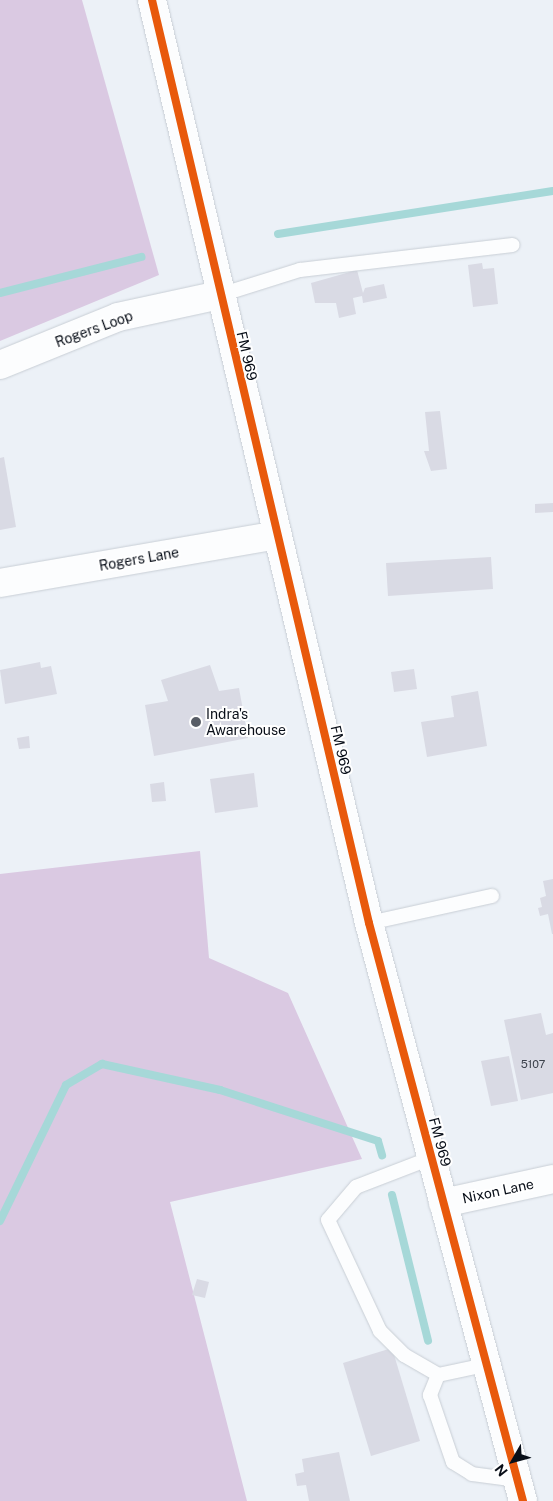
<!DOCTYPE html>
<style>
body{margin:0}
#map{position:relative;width:553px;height:1501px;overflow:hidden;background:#ecf1f7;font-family:"Public Sans",sans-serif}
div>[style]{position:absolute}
.forest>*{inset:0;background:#dac9e2}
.stream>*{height:8px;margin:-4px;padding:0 4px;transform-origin:4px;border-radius:4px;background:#a6d8d8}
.building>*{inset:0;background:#d9dae4}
.roads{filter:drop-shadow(0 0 1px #c8ced5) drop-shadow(0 0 1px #c8ced5)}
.service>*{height:14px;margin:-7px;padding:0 7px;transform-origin:7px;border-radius:7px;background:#fcfdfe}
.minor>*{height:28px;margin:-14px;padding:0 14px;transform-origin:14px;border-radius:14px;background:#fcfdfe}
.primary>*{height:28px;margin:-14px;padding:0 14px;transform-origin:14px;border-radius:14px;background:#fcfdfe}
.cycleway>*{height:8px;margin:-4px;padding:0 4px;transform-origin:4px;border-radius:4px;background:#e8590c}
.dots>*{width:14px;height:14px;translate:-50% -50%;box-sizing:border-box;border:2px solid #fff;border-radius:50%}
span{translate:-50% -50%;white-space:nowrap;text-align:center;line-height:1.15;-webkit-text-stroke:4px #fff;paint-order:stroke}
.number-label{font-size:11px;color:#3c414b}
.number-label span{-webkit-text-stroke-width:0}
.street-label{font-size:14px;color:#080e18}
.poi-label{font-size:14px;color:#080e18}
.left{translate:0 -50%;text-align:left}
.north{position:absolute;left:488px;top:1436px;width:50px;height:50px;-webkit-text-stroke:4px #fff;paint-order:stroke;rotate:232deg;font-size:14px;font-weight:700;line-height:20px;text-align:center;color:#080e18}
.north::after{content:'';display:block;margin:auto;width:18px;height:22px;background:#080e18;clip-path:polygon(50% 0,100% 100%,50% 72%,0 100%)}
</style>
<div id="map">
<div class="forest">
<div style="clip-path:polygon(0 0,82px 0,159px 275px,0 341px)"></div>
<div style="clip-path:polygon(200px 851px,209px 958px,288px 993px,362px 1159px,170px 1202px,247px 1501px,0 1501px,0 874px)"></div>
</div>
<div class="stream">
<div style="left:278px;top:234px;width:278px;rotate:-8.9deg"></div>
<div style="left:0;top:293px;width:146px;rotate:-14.3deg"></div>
<div style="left:392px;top:1195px;width:150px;rotate:76.1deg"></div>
<div style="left:0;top:1221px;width:151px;rotate:-64.1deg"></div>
<div style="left:66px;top:1085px;width:42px;rotate:-30.3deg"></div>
<div style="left:102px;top:1064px;width:121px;rotate:12.4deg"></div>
<div style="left:220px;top:1090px;width:166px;rotate:17.9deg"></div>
<div style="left:378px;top:1141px;width:15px;rotate:74deg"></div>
</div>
<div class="building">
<div style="clip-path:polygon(482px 263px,483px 269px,494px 268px,498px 304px,473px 307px,468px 265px)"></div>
<div style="clip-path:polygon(357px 270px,363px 293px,365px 288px,384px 284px,387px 298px,363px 303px,362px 296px,353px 298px,356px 314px,339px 318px,336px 303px,315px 303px,311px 283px)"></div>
<div style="clip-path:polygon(440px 411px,447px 469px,431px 471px,424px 451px,429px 451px,425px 412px)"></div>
<div style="clip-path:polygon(4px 457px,16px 527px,0 530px,0 458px)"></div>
<div style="clip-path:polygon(553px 503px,553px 512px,535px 513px,535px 504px)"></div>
<div style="clip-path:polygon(491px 557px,493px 589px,388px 596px,386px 563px)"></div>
<div style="clip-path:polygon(40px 662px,41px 668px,51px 666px,57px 694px,5px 704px,0 670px)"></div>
<div style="clip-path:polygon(210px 665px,219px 691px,239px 688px,248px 738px,154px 756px,145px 705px,168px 701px,161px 680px)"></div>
<div style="clip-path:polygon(414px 669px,417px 689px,394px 692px,391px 672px)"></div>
<div style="clip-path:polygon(478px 691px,487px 746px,427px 757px,421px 722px,454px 717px,451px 696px)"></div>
<div style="clip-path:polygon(29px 736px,30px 748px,19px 749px,17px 738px)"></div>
<div style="clip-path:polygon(254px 773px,258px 807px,215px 813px,210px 779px)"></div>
<div style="clip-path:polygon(164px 782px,166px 801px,152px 802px,150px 784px)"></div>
<div style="clip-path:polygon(553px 879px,553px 934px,552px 934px,548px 914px,540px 916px,538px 908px,542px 907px,540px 898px,546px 896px,543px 881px)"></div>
<div style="clip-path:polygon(541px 1013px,546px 1035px,553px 1033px,553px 1093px,521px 1100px,504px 1020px)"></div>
<div style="clip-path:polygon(509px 1056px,518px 1101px,491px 1106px,481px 1061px)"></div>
<div style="clip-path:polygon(197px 1279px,209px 1282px,205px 1298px,192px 1295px)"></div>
<div style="clip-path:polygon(392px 1348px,420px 1441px,371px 1456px,343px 1363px)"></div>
<div style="clip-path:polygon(339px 1452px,350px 1501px,309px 1501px,306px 1485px,297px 1486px,295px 1474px,304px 1472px,302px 1459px)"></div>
</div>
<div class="roads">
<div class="service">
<div style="left:220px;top:295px;width:84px;rotate:-17.4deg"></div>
<div style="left:300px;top:270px;width:214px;rotate:-6.7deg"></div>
<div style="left:369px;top:923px;width:126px;rotate:-12.4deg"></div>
<div style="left:431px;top:1158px;width:80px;rotate:158.9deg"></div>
<div style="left:356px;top:1187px;width:43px;rotate:130.3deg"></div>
<div style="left:328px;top:1220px;width:123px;rotate:64.9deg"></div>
<div style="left:380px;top:1331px;width:34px;rotate:45deg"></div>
<div style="left:404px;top:1355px;width:39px;rotate:30deg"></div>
<div style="left:485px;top:1365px;width:48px;rotate:168deg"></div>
<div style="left:438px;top:1375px;width:22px;rotate:112deg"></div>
<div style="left:430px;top:1395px;width:71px;rotate:71.1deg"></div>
<div style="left:453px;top:1462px;width:22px;rotate:32deg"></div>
<div style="left:472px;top:1474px;width:45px;rotate:7.6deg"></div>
</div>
<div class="minor">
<div style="left:0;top:365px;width:127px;rotate:-22.1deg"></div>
<div style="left:118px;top:317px;width:104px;rotate:-12.2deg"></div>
<div style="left:0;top:583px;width:281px;rotate:-9.8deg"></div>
<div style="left:443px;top:1203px;width:113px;rotate:-12.3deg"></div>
</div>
<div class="primary">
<div style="left:152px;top:0;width:948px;rotate:76.77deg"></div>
<div style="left:369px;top:923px;width:598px;rotate:75.08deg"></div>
</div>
</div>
<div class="cycleway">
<div style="left:152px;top:0;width:948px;rotate:76.77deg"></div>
<div style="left:369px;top:923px;width:598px;rotate:75.08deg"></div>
</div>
<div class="dots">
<div style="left:196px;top:722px;background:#585d66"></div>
</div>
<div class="number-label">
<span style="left:533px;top:1064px">5107</span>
</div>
<div class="street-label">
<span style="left:94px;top:329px;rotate:-20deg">Rogers Loop</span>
<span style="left:247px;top:356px;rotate:77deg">FM 969</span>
<span style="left:139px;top:559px;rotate:-10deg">Rogers Lane</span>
<span style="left:341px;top:750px;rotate:77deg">FM 969</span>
<span style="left:440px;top:1142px;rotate:75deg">FM 969</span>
<span style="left:498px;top:1191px;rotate:-12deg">Nixon Lane</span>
</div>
<div class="poi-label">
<span class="left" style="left:206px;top:722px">Indra's<br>Awarehouse</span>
</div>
<div class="north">N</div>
</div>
